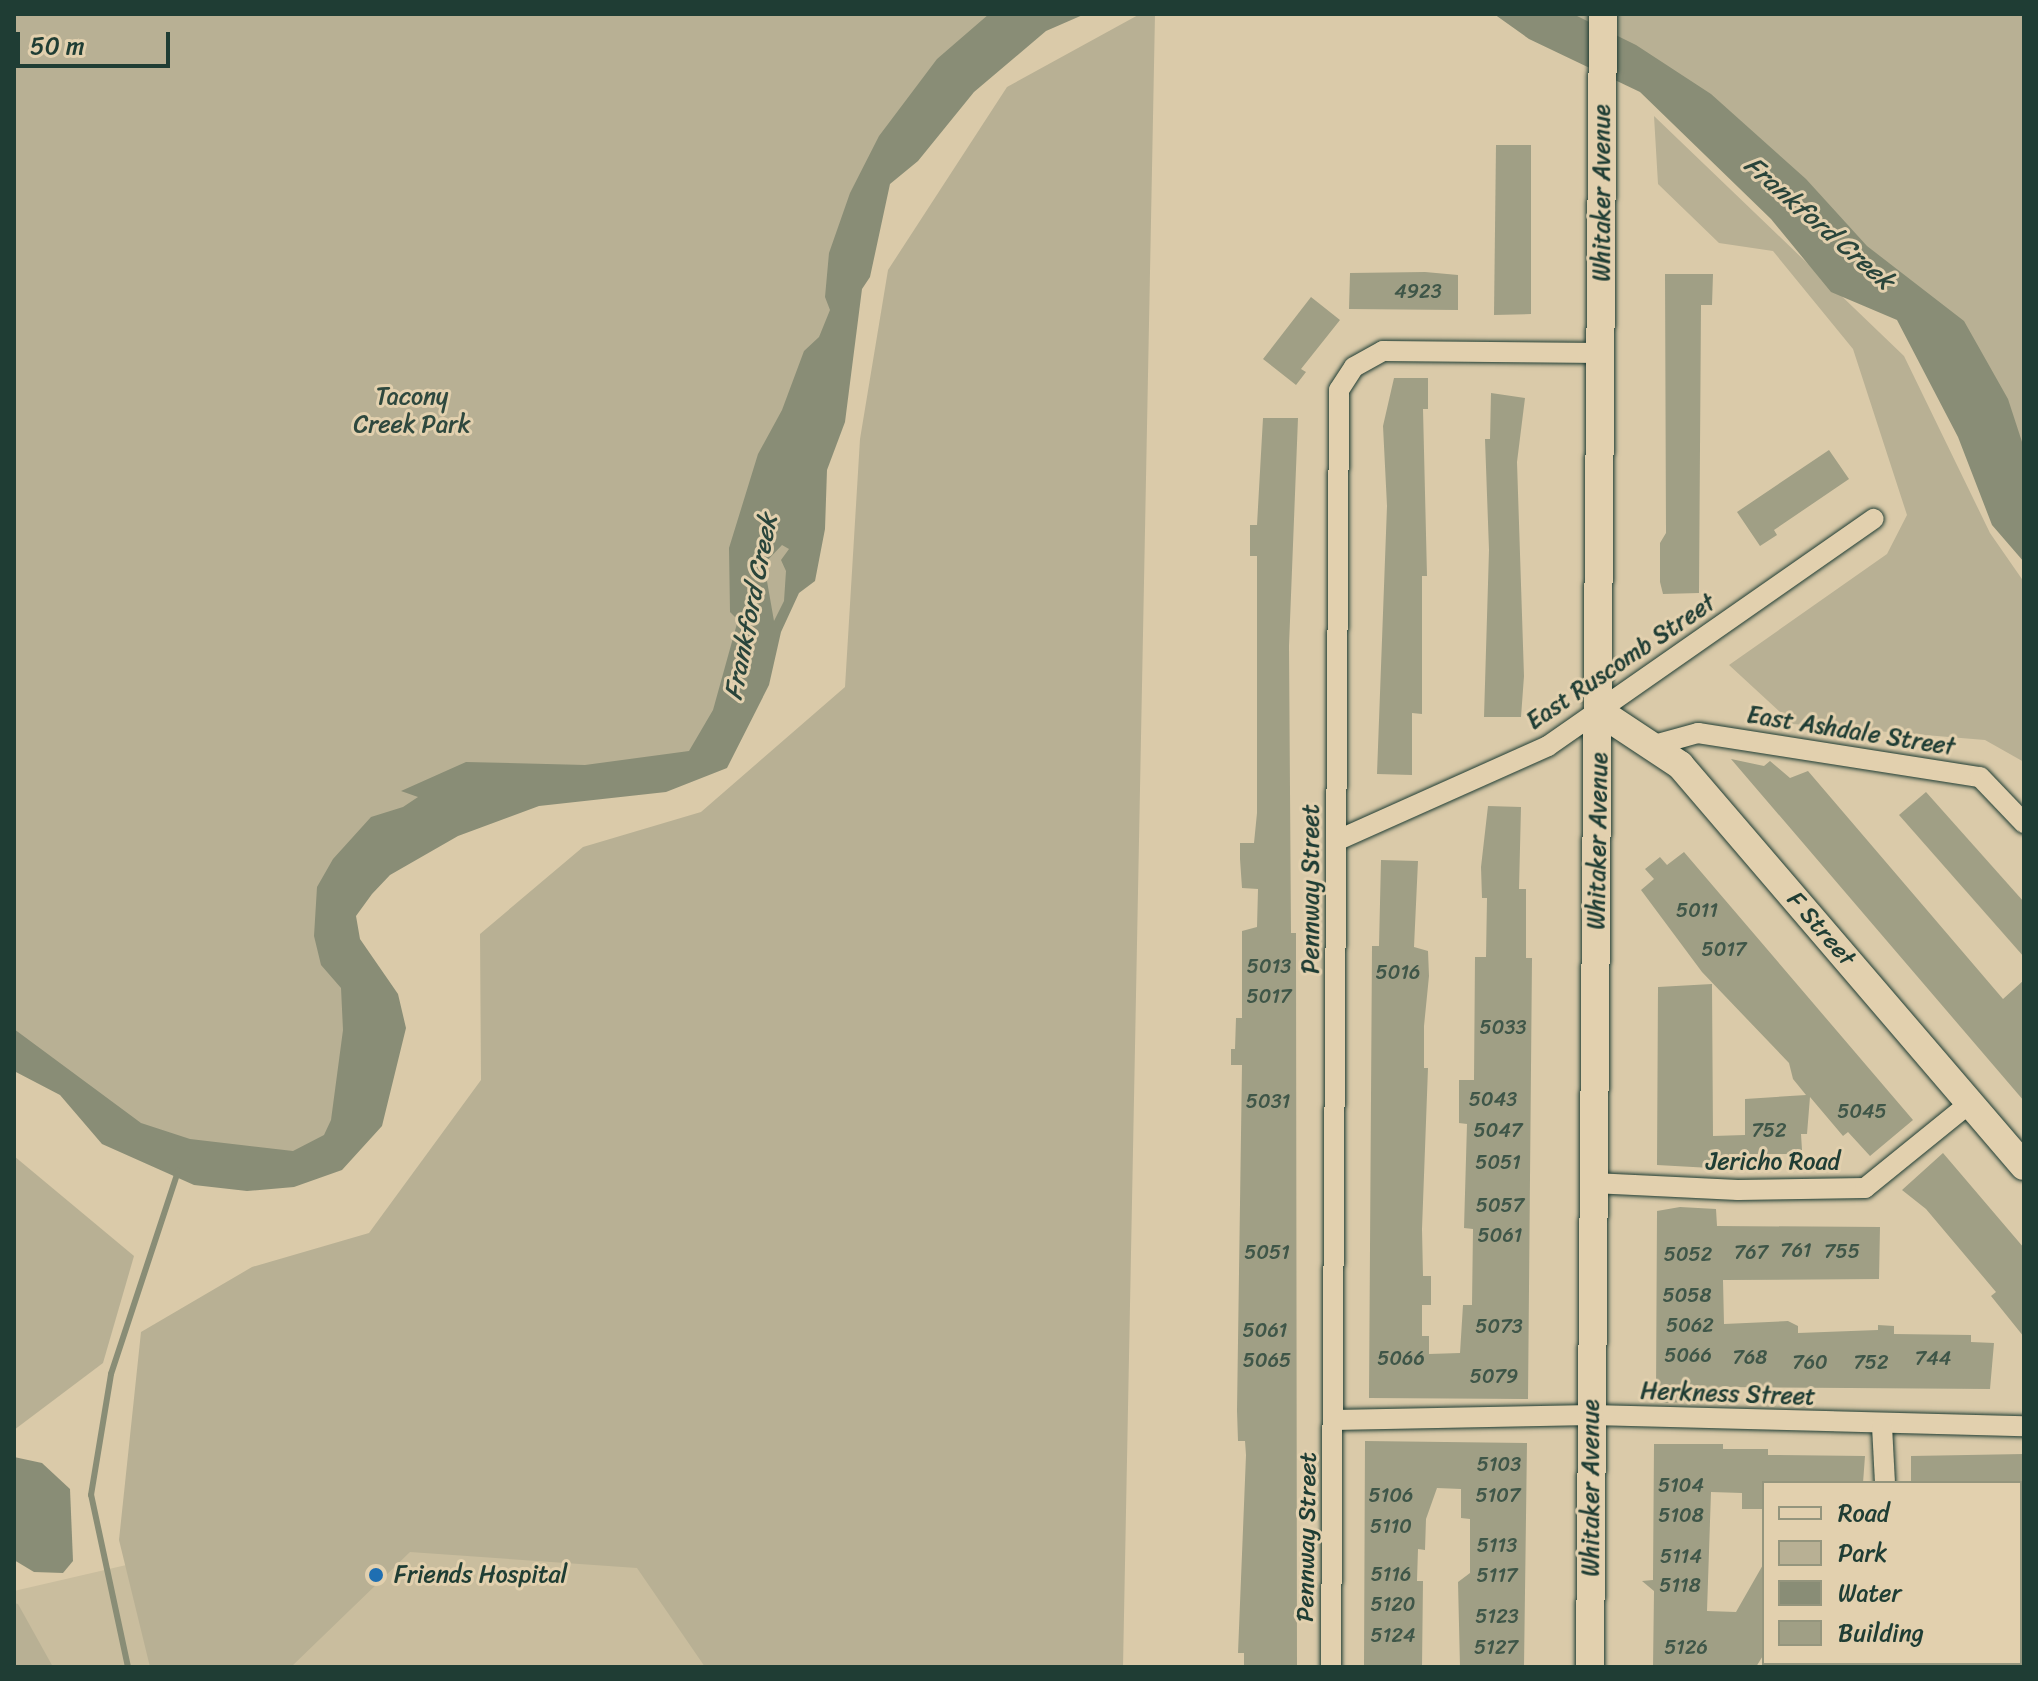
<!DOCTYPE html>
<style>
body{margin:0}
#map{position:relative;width:2038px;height:1681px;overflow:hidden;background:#dacaa9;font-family:Sriracha,sans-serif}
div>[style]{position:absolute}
.built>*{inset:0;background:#c9bd9e}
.green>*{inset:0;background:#b8b094}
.water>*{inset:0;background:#898d76}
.stream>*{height:6px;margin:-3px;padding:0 3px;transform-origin:3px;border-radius:3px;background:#898d76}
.building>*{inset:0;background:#a09f85}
.roads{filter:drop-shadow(0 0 2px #1f3d34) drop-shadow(0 0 2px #1f3d34)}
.street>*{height:20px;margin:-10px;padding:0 10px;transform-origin:10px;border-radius:10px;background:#e2d0ae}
.secondary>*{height:28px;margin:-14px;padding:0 14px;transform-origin:14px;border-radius:14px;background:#e2d0ae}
.dots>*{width:22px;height:22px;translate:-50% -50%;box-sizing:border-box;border:4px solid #e2d0ae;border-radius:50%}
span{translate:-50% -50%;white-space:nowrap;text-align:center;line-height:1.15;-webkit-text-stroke:6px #e2d0ae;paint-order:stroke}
.number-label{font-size:20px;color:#3f5648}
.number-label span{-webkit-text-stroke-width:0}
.street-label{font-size:24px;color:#1f3d34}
.park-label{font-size:24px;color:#2e483e}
.poi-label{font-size:24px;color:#1f3d34}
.left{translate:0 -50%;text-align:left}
.water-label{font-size:26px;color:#2a453b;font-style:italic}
.frame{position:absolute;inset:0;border:16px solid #1f3d34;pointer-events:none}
.legend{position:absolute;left:1762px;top:1481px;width:260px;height:184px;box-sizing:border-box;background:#e2d0ae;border:2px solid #94957d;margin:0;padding:10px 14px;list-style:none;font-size:24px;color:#1f3d34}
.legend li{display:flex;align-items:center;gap:16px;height:40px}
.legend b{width:40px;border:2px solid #94957d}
.scale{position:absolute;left:16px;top:32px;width:154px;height:36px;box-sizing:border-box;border:4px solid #1f3d34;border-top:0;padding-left:10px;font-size:24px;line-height:28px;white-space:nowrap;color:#1f3d34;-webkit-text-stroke:6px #e2d0ae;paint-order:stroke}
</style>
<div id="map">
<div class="built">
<div style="clip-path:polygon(359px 1511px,639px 1558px,810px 1667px,14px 1667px,14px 1591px)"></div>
</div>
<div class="green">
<div style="clip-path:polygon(14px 14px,1031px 14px,892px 149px,817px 475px,815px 539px,717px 762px,488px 801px,323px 919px,383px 1086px,328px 1160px,219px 1179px,14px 1060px)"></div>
<div style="clip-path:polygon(1140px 14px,1155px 14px,1123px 1667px,705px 1667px,637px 1568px,410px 1552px,291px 1667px,150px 1667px,119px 1540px,141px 1332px,252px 1267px,369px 1233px,481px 1080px,480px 934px,583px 847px,701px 812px,845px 687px,860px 439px,888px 270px,1007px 87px)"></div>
<div style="clip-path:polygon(1530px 14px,2024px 14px,2024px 521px,1949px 353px,1695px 123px)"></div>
<div style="clip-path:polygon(1654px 116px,1904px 356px,1990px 533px,2024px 582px,2024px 762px,1985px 740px,1793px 724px,1729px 665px,1887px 554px,1907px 515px,1853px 349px,1773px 251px,1719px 243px,1658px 184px)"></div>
<div style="clip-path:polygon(14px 1156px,134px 1256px,103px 1363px,14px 1430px)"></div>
<div style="clip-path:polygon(14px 1603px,18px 1604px,53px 1667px,14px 1667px)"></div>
</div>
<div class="water">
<div style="clip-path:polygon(evenodd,989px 14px,1085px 14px,1046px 31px,974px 92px,918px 161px,890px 184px,870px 277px,862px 289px,845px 422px,827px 470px,825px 529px,815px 581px,799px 593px,781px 632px,769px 685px,727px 768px,666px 792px,539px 806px,458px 836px,390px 875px,372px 894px,356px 916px,360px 939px,398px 994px,406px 1028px,382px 1126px,342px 1170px,294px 1187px,247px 1191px,194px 1185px,102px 1144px,60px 1095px,14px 1071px,14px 1029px,141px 1123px,190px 1139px,293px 1151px,324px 1135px,331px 1120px,343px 1030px,341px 988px,321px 965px,314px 936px,317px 887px,333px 859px,371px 817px,403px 807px,418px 797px,401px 791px,466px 762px,585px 765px,689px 751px,713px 710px,738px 620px,730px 612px,729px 548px,758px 454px,782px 410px,804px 351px,819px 337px,830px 310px,825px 297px,829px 253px,850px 193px,879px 136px,937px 59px,989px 14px,782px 545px,789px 549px,781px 560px,786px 571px,784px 601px,774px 621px,764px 564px,782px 545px)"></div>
<div style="clip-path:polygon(1494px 14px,1573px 14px,1636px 45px,1711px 94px,1806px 179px,1867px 246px,1964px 321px,2008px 399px,2024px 448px,2024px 562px,1992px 525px,1958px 437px,1897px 320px,1831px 292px,1771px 219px,1640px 92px,1529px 39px)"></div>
<div style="clip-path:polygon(14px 1457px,42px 1463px,70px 1489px,73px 1561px,63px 1573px,34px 1572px,14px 1560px)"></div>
</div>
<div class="stream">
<div style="left:128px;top:1667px;width:176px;rotate:-102.1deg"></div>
<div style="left:91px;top:1495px;width:123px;rotate:-80.6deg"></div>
<div style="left:111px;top:1374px;width:214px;rotate:-71.7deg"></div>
</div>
<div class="building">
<div style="clip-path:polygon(1496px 145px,1531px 145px,1531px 314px,1494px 315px)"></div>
<div style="clip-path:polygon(1425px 272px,1458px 275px,1458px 310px,1349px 309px,1350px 273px)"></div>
<div style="clip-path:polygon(1665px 274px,1713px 274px,1712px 305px,1701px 305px,1699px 593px,1663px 594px,1660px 582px,1660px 543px,1666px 533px)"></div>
<div style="clip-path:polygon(1311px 297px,1340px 320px,1301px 369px,1306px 372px,1296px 385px,1263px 359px)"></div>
<div style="clip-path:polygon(1394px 378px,1428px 378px,1428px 409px,1423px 409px,1427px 576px,1422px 576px,1422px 714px,1412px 713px,1412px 775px,1377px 774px,1387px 506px,1383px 426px)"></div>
<div style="clip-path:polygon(1491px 393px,1525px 398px,1517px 462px,1524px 676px,1521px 717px,1484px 717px,1489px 550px,1485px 439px,1490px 439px)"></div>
<div style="clip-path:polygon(1263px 418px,1298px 418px,1289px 646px,1291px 933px,1296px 933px,1296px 943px,1297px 1667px,1244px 1667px,1244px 1653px,1238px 1653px,1246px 1455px,1245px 1441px,1238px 1441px,1237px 1411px,1242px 1065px,1231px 1065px,1231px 1049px,1235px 1049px,1236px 1018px,1242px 1018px,1242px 931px,1257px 927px,1258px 889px,1242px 888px,1240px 859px,1240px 843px,1254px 843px,1257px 813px,1257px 556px,1250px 556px,1250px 525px,1257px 525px)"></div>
<div style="clip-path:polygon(1829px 450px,1849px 479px,1774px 530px,1777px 535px,1760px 546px,1737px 512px)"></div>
<div style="clip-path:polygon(1731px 759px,1764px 766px,1770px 761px,1790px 778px,1808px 771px,2003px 999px,2024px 980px,2024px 1101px)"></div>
<div style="clip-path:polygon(1926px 792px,2024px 902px,2024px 957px,1899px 815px)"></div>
<div style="clip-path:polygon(1488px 806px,1521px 807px,1519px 889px,1526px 889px,1526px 958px,1532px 958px,1528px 1399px,1369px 1398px,1372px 946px,1379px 946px,1381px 860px,1418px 861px,1414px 947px,1428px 951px,1429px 976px,1424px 1026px,1424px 1068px,1428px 1068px,1422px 1229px,1423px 1276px,1431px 1276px,1431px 1305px,1422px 1305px,1422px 1336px,1429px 1336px,1429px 1354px,1460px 1353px,1463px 1305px,1472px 1305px,1473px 1229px,1464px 1228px,1467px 1124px,1459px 1123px,1459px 1080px,1474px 1080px,1475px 957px,1486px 957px,1487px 898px,1482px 898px,1481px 867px)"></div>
<div style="clip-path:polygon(1684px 852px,1913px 1120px,1870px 1156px,1848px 1132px,1843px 1136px,1810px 1097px,1807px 1134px,1801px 1134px,1802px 1150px,1794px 1154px,1729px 1154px,1729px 1169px,1657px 1165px,1658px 987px,1712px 984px,1713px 1136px,1745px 1135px,1745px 1099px,1806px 1095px,1793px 1079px,1789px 1063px,1702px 972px,1641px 890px,1654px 879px,1645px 869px,1660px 857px,1667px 865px)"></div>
<div style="clip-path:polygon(1943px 1153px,2024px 1248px,2024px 1337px,1991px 1296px,1996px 1292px,1926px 1209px,1902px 1190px)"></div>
<div style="clip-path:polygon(1680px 1207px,1716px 1209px,1717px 1226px,1880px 1227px,1879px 1279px,1723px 1280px,1724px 1324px,1788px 1321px,1798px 1326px,1798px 1333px,1878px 1330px,1878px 1325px,1894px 1326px,1894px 1334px,1971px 1335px,1971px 1342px,1994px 1343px,1990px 1389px,1723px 1387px,1723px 1398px,1717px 1401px,1662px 1403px,1656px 1397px,1657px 1211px)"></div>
<div style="clip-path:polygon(1365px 1441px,1527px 1443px,1524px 1667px,1460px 1667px,1458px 1582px,1470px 1573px,1470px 1519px,1461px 1518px,1461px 1489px,1437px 1488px,1426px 1519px,1425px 1550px,1418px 1549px,1417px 1581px,1423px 1581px,1422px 1667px,1364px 1667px)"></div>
<div style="clip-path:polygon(1654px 1444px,1723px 1444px,1723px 1449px,1768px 1449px,1768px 1455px,1865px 1456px,1863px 1483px,1764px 1483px,1764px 1509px,1742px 1509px,1742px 1493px,1711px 1492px,1707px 1611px,1736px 1612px,1764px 1563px,1764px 1654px,1756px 1667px,1653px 1667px,1654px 1591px,1642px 1581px,1653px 1580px)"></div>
<div style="clip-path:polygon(2024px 1454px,2024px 1483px,1911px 1483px,1911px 1456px)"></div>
</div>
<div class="roads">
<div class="street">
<div style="left:1651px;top:746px;width:49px;rotate:-15.5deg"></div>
<div style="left:1698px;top:733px;width:285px;rotate:8.9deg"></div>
<div style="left:1980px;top:777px;width:64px;rotate:46.3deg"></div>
<div style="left:1338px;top:840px;width:230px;rotate:-24.1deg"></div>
<div style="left:1548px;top:746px;width:397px;rotate:-34.9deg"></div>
<div style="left:1593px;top:1183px;width:145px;rotate:2.8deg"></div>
<div style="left:1738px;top:1190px;width:127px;rotate:-0.9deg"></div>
<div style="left:1865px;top:1188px;width:135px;rotate:-39deg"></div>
<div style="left:1334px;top:1420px;width:258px;rotate:-1.1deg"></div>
<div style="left:1592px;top:1415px;width:432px;rotate:1.5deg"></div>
<div style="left:1882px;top:1426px;width:57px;rotate:87deg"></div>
<div style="left:1331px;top:1667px;width:1277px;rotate:-89.64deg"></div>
<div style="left:1339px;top:390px;width:27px;rotate:-57deg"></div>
<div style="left:1354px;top:367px;width:33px;rotate:-29deg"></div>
<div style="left:1383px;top:351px;width:217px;rotate:0.5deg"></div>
<div style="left:1804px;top:1667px;width:4px;rotate:-63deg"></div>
</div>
<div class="secondary">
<div style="left:1600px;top:712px;width:96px;rotate:33.5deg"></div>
<div style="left:1680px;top:765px;width:528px;rotate:49.38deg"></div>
<div style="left:1590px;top:1667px;width:1653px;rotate:-89.55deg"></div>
</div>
</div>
<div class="dots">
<div style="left:376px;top:1575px;background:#1f6fb2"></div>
</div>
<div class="number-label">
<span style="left:1418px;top:291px">4923</span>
<span style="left:1697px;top:910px">5011</span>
<span style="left:1724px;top:949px">5017</span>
<span style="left:1269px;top:966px">5013</span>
<span style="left:1398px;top:972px">5016</span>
<span style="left:1269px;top:996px">5017</span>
<span style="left:1503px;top:1027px">5033</span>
<span style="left:1493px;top:1099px">5043</span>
<span style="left:1268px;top:1101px">5031</span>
<span style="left:1862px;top:1111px">5045</span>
<span style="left:1498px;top:1130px">5047</span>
<span style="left:1769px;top:1130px">752</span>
<span style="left:1498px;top:1162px">5051</span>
<span style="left:1500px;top:1205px">5057</span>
<span style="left:1500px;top:1235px">5061</span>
<span style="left:1796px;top:1250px">761</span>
<span style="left:1842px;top:1251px">755</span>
<span style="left:1267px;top:1252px">5051</span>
<span style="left:1751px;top:1252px">767</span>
<span style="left:1688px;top:1254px">5052</span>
<span style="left:1687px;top:1295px">5058</span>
<span style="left:1690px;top:1325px">5062</span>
<span style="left:1499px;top:1326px">5073</span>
<span style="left:1265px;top:1330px">5061</span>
<span style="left:1688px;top:1355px">5066</span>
<span style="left:1750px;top:1357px">768</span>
<span style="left:1401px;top:1358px">5066</span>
<span style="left:1933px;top:1358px">744</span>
<span style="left:1267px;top:1360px">5065</span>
<span style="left:1810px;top:1362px">760</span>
<span style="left:1871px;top:1362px">752</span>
<span style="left:1494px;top:1376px">5079</span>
<span style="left:1499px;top:1464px">5103</span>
<span style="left:1681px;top:1485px">5104</span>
<span style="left:1391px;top:1495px">5106</span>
<span style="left:1498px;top:1495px">5107</span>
<span style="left:1681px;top:1515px">5108</span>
<span style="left:1391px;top:1526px">5110</span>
<span style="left:1497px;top:1545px">5113</span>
<span style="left:1681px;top:1556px">5114</span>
<span style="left:1391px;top:1574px">5116</span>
<span style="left:1497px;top:1575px">5117</span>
<span style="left:1680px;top:1585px">5118</span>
<span style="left:1393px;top:1604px">5120</span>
<span style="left:1497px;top:1616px">5123</span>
<span style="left:1393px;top:1635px">5124</span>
<span style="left:1496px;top:1647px">5127</span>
<span style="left:1686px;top:1647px">5126</span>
</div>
<div class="street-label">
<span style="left:1602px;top:193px;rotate:-90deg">Whitaker Avenue</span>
<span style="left:1621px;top:662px;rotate:-34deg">East Ruscomb Street</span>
<span style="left:1851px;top:731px;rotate:9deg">East Ashdale Street</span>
<span style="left:1598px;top:841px;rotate:-89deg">Whitaker Avenue</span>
<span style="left:1311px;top:889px;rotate:-90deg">Pennway Street</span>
<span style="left:1821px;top:929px;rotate:49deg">F Street</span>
<span style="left:1773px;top:1162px">Jericho Road</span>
<span style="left:1728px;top:1394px;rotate:2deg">Herkness Street</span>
<span style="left:1591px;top:1488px;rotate:-90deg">Whitaker Avenue</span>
<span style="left:1307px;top:1537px;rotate:-89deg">Pennway Street</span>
</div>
<div class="park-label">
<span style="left:412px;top:411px">Tacony<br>Creek Park</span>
</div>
<div class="poi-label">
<span class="left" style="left:394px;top:1575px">Friends Hospital</span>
</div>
<div class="water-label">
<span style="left:1819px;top:223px;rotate:41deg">Frankford Creek</span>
<span style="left:751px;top:607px;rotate:-79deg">Frankford Creek</span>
</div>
<div class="frame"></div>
<ul class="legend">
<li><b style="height:10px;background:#e2d0ae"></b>Road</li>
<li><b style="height:22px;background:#b8b094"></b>Park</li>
<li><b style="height:22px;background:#898d76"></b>Water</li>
<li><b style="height:22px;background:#a09f85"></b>Building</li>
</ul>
<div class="scale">50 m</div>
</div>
